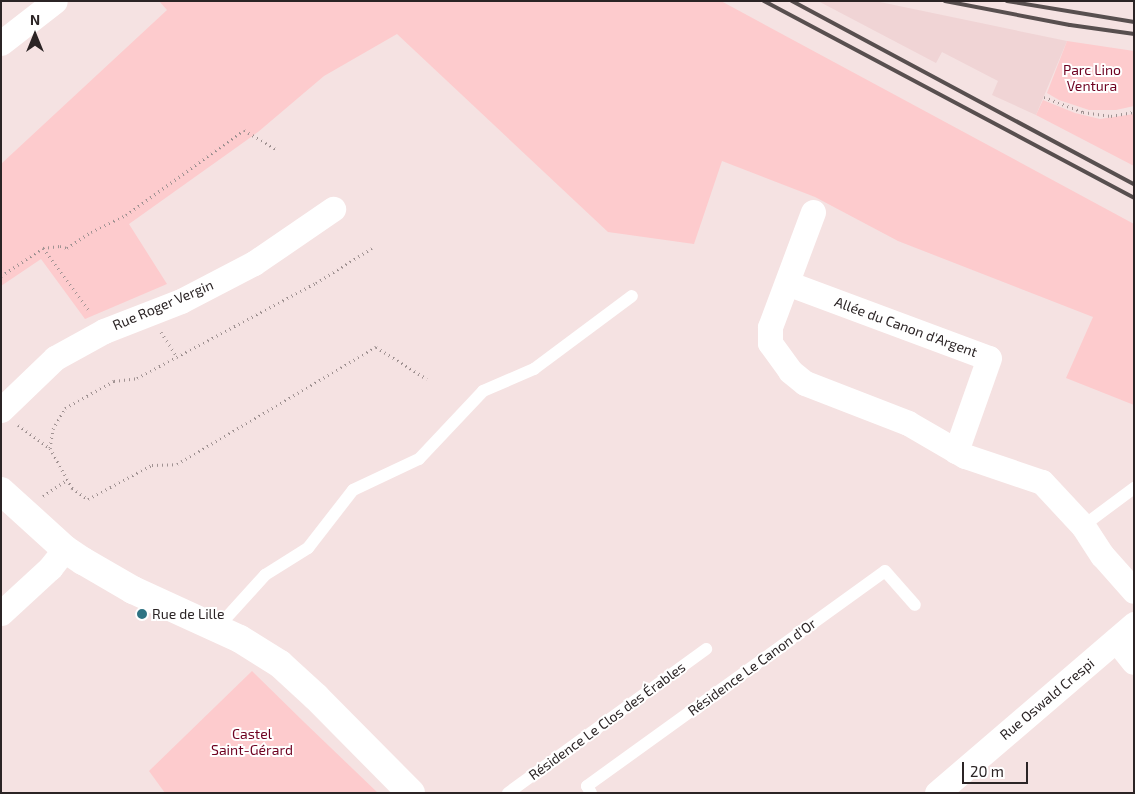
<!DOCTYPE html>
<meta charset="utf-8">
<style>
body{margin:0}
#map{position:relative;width:1135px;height:794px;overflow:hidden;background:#f5e2e2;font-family:"Exo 2",sans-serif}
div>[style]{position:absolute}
.built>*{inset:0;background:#f0d4d5}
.green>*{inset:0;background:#fdcbcd}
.path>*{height:3px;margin-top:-1.5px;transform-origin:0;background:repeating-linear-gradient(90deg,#a09292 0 1px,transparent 0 5px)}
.lane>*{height:12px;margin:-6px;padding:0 6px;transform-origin:6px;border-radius:6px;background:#fff}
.street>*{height:25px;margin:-12.5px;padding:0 12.5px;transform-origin:12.5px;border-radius:12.5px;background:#fff}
.secondary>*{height:28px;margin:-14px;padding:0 14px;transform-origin:14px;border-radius:14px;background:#fff}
.rail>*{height:4px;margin:-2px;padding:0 2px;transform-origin:2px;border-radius:2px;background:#584f4f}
.dots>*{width:14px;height:14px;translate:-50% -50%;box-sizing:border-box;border:2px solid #fff;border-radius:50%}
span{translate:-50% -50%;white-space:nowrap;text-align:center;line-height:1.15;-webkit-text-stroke:4px #fff;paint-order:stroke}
.park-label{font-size:14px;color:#6e0221}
.street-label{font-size:14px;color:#2b2425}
.poi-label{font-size:14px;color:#2b2425}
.left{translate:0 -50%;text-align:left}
.frame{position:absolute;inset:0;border:2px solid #2b2425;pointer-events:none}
.north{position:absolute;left:10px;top:10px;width:50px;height:50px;-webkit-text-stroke:4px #fff;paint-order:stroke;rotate:0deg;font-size:14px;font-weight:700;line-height:20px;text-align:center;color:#2b2425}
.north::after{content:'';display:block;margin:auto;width:18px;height:22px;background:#2b2425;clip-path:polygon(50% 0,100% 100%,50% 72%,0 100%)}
.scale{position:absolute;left:962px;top:762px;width:66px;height:22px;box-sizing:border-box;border:2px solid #2b2425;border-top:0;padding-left:6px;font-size:15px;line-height:18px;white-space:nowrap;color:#2b2425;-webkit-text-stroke:4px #fff;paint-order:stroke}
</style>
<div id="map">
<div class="built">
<div style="clip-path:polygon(818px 1px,875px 1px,1067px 41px,1036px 115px,992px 95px,998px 81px,942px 52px,936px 63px)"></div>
</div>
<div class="green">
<div style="clip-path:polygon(159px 1px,721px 1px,1134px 224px,1134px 405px,1066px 378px,1093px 317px,898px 241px,815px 197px,722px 161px,694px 244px,608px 232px,397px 34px,324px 76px,258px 132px,129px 224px,167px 284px,85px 319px,41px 259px,1px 286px,1px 164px,167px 10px)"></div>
<div style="clip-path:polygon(1067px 41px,1134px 51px,1134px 106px,1116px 110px,1089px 110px,1059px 100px,1047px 93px)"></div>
<div style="clip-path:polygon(1043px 100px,1075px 113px,1100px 119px,1134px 114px,1134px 166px,1036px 115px)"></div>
<div style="clip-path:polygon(252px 671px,305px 723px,378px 793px,165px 793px,149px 771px)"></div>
</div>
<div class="path">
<div style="left:1044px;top:97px;width:42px;rotate:21deg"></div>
<div style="left:1083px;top:112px;width:28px;rotate:8deg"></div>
<div style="left:1111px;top:116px;width:23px;rotate:-10deg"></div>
<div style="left:43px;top:248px;width:17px;rotate:-7deg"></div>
<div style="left:60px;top:246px;width:7px;rotate:16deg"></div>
<div style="left:67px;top:248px;width:29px;rotate:-34deg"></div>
<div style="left:91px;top:232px;width:39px;rotate:-26deg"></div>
<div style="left:126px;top:215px;width:145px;rotate:-35.8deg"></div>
<div style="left:244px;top:130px;width:39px;rotate:31deg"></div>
<div style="left:1px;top:276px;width:50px;rotate:-33.7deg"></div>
<div style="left:43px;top:248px;width:79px;rotate:53.7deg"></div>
<div style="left:161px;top:332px;width:30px;rotate:57deg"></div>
<div style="left:18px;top:425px;width:39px;rotate:36deg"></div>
<div style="left:50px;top:448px;width:46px;rotate:61.2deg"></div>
<div style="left:72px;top:488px;width:19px;rotate:35deg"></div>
<div style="left:88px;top:499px;width:72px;rotate:-28deg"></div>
<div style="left:152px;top:465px;width:25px;rotate:-2deg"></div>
<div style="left:177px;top:464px;width:231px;rotate:-30.5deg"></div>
<div style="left:376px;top:347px;width:60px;rotate:32.1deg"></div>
<div style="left:50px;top:448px;width:19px;rotate:-81deg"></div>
<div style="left:53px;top:429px;width:24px;rotate:-60deg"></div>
<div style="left:65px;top:408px;width:56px;rotate:-28.9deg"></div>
<div style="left:114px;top:381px;width:23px;rotate:-7deg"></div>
<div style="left:137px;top:378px;width:203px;rotate:-28deg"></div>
<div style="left:316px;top:283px;width:66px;rotate:-32deg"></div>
<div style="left:43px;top:496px;width:29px;rotate:-34deg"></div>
</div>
<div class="lane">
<div style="left:1083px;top:526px;width:64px;rotate:-36.7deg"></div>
<div style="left:217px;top:628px;width:72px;rotate:-47.8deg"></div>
<div style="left:265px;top:575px;width:51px;rotate:-32.1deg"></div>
<div style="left:308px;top:548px;width:73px;rotate:-52.2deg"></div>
<div style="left:353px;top:490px;width:73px;rotate:-25.2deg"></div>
<div style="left:419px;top:459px;width:93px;rotate:-46.7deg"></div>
<div style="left:483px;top:391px;width:56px;rotate:-23.3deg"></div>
<div style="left:534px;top:369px;width:122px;rotate:-36.7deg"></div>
<div style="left:508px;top:793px;width:245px;rotate:-36deg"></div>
<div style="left:591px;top:793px;width:8px;rotate:-120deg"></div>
<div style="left:587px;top:786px;width:367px;rotate:-35.8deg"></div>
<div style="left:885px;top:571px;width:45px;rotate:48.6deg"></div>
</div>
<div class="street">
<div style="left:1px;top:43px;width:68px;rotate:-37.9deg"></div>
<div style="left:813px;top:212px;width:123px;rotate:110.5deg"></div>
<div style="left:770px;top:327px;width:16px;rotate:90deg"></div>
<div style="left:770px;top:343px;width:34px;rotate:54deg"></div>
<div style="left:790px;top:371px;width:19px;rotate:39deg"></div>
<div style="left:805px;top:383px;width:110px;rotate:21.2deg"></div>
<div style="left:908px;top:423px;width:66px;rotate:30.1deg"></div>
<div style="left:965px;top:456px;width:81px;rotate:18.7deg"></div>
<div style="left:1042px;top:482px;width:60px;rotate:47deg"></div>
<div style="left:1083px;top:526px;width:35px;rotate:57deg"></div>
<div style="left:1102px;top:555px;width:48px;rotate:48.4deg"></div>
<div style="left:787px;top:283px;width:215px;rotate:20.4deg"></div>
<div style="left:989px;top:358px;width:99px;rotate:109.5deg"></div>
<div style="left:1px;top:410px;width:75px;rotate:-43.9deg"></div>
<div style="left:55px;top:358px;width:56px;rotate:-28.9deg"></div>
<div style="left:104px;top:331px;width:83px;rotate:-21.3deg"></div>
<div style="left:181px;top:301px;width:82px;rotate:-27.5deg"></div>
<div style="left:254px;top:263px;width:96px;rotate:-34.4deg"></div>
<div style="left:1px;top:613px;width:67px;rotate:-42.6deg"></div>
<div style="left:50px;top:568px;width:24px;rotate:-52deg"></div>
<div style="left:1116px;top:640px;width:28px;rotate:51deg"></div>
<div style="left:937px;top:793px;width:260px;rotate:-40.6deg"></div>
</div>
<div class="secondary">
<div style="left:1px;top:491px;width:86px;rotate:42.2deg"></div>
<div style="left:65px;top:549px;width:22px;rotate:34deg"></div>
<div style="left:83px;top:561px;width:58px;rotate:30.1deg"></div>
<div style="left:133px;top:590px;width:118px;rotate:24.6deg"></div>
<div style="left:240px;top:639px;width:47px;rotate:32deg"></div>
<div style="left:280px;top:664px;width:49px;rotate:42.5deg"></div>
<div style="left:316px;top:697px;width:135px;rotate:45.3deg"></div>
</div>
<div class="rail">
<div style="left:764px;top:1px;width:419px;rotate:28deg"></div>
<div style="left:792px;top:1px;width:388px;rotate:28.2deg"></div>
<div style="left:945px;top:1px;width:127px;rotate:10.9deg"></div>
<div style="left:1070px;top:25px;width:65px;rotate:8deg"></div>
<div style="left:1007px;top:1px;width:129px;rotate:9.4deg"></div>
</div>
<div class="dots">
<div style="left:142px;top:614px;background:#2f7383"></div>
</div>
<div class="park-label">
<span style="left:1092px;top:78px">Parc Lino<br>Ventura</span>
<span style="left:252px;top:742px">Castel<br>Saint-Gérard</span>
</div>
<div class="street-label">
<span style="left:163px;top:305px;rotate:-23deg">Rue Roger Vergin</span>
<span style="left:906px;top:327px;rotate:20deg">Allée du Canon d'Argent</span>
<span style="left:752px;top:667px;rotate:-36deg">Résidence Le Canon d'Or</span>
<span style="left:1047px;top:699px;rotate:-40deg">Rue Oswald Crespi</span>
<span style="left:607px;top:721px;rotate:-36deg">Résidence Le Clos des Érables</span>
</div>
<div class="poi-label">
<span class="left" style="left:152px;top:614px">Rue de Lille</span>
</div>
<div class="frame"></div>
<div class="north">N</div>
<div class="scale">20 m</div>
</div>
